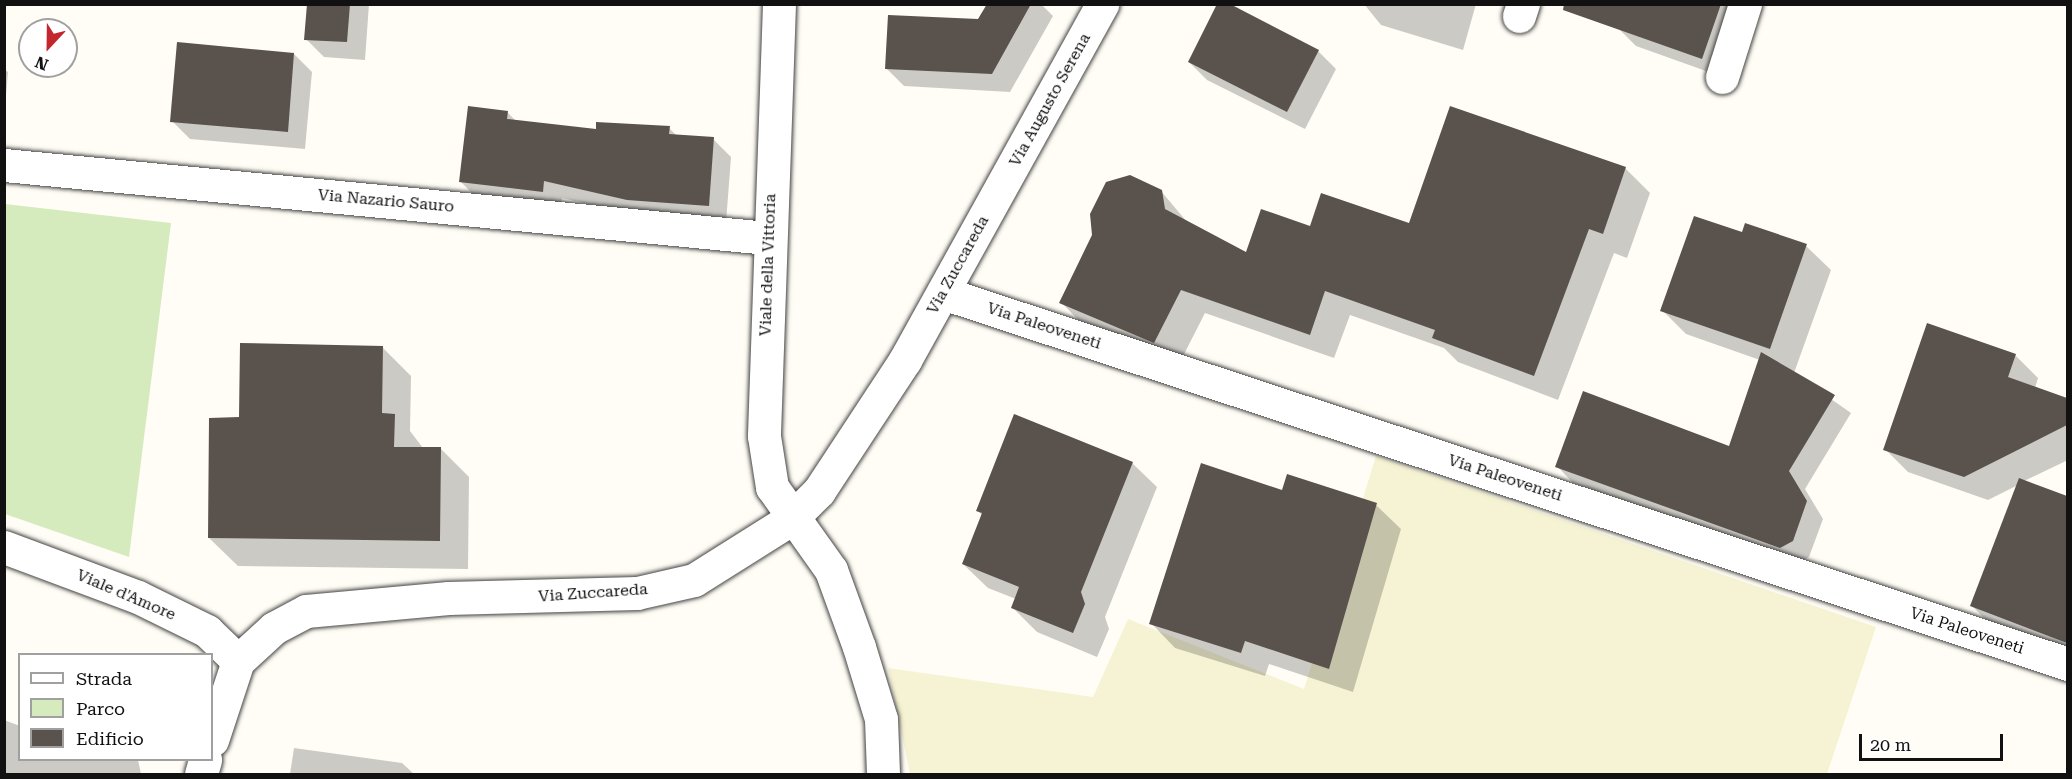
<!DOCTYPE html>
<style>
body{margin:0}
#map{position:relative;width:2072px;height:779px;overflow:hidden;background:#fffdf5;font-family:"Roboto Serif",serif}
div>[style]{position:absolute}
.farmland>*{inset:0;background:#f6f3d4}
.green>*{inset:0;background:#d5ebbd}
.shadow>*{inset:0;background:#0003}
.building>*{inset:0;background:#5a524d}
.roads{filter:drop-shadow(0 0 2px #444) drop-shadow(0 0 2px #444)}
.street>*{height:33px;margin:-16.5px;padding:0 16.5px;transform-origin:16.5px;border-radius:16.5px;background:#fff}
span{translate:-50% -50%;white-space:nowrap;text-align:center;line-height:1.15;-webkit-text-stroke:6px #fff;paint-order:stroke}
.street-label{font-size:16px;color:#111}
.frame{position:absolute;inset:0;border:6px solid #111;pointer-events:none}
.legend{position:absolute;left:18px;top:653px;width:195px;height:108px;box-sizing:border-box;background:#fff;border:2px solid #a0a0a0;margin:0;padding:8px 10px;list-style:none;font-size:18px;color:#111}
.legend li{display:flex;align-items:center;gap:12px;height:30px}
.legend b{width:30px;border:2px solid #a0a0a0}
.north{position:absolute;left:18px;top:18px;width:60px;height:60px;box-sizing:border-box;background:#fff;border:2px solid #a0a0a0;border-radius:50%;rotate:202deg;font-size:16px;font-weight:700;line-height:24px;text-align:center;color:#111}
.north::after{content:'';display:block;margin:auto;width:21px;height:27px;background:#c4262e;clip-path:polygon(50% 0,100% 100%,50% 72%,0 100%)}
.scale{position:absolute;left:1859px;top:734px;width:144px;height:27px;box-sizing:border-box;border:3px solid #111;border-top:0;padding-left:8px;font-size:18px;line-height:21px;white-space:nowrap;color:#111;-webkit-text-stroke:4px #fff;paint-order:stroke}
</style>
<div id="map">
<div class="farmland">
<div style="clip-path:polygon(1376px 456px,1876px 627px,1827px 774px,910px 774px,888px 668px,1093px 697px,1128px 619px,1304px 689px)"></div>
</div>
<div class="green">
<div style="clip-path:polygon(5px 204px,171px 223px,129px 557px,5px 514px)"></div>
</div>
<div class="shadow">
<div style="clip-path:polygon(308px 4px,369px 4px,365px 60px,324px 57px,306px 39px)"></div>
<div style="clip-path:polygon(566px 4px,665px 4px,665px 6px)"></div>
<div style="clip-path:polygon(988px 4px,1041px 4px,1053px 16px,1010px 92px,904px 86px,886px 68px,979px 21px)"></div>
<div style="clip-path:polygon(1364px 4px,1476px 4px,1463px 50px,1381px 25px)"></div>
<div style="clip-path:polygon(1627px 4px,1745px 4px,1720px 76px,1636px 46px,1618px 28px)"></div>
<div style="clip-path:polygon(1318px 51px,1336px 69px,1305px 129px,1207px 80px,1189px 62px)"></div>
<div style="clip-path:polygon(294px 54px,312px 72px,305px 149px,190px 139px,172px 121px)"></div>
<div style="clip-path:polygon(4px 69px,8px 72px,4px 118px)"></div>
<div style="clip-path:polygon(507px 112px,517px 122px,597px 130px,669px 128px,677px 136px,713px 139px,731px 157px,726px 223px,646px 218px,562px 198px,560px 209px,479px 200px,461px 182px)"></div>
<div style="clip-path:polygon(1625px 168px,1650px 193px,1627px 258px,1614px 253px,1558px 400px,1458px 362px,1444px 348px,1350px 315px,1334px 358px,1205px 313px,1178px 366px,1085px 327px,1061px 302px,1161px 191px,1187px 222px,1247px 254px,1311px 228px,1410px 224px)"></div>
<div style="clip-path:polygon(1746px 225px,1806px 246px,1831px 270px,1794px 373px,1851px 413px,1805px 489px,1823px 519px,1809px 557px,1797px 564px,1573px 483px,1557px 466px,1730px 448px,1760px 360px,1686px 334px,1662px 310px,1743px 234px)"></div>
<div style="clip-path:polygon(382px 347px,411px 376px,410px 431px,423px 448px,440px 448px,469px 477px,468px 569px,238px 566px,209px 538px,240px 419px)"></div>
<div style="clip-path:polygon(2015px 355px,2038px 378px,2035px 388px,2068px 400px,2068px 460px,2024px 481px,2068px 498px,2068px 653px,1990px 624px,1972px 606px,2018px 485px,1988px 500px,1908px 472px,1885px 449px)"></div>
<div style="clip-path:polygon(1132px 463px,1157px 487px,1105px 617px,1109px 629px,1097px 657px,1037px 632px,1013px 608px,1016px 599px,988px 588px,963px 564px,983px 516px,977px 510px)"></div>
<div style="clip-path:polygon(1283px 492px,1376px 505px,1401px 529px,1353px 692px,1269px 664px,1265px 676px,1175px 648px,1151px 623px)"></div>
<div style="clip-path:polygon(4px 720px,20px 726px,20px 760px,138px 760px,141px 774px,4px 774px)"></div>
<div style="clip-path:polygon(294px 748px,402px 763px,414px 774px,290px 774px)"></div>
</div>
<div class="building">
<div style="clip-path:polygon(307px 4px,350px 4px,347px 42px,304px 40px)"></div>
<div style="clip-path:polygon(987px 4px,1031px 4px,992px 74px,885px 69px,888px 15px,978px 19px)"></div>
<div style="clip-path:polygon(1217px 4px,1230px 4px,1319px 50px,1287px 112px,1188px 62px)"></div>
<div style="clip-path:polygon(1564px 4px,1721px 4px,1702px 59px,1563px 10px)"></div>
<div style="clip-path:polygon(177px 42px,294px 53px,288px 132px,170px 122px)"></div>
<div style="clip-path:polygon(468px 106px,508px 111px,507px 119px,596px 129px,596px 122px,670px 126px,669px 134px,714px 137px,709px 206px,627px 200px,544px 181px,543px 192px,459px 182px)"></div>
<div style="clip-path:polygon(1450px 106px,1626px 167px,1603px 234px,1589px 229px,1534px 376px,1432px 338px,1435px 330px,1325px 291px,1310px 335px,1181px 290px,1154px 343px,1059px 303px,1092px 235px,1090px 214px,1106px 182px,1130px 175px,1162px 190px,1165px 209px,1246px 252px,1261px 209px,1310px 226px,1321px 193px,1409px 223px)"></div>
<div style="clip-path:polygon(1694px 216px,1742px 232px,1745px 223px,1807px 244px,1770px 349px,1660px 311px)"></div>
<div style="clip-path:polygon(1927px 323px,2016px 354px,2008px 377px,2067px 398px,2067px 425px,1964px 477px,1883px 450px)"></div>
<div style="clip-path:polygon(240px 343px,383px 346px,382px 413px,395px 414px,394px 447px,441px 447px,440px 541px,208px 538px,209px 418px,239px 417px)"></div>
<div style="clip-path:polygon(1761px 352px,1835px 395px,1789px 471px,1807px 501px,1793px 541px,1780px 548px,1555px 467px,1583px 391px,1729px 446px)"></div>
<div style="clip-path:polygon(1014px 414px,1133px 462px,1081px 592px,1085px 604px,1073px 633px,1011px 608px,1019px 587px,962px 564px,982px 513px,976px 511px)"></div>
<div style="clip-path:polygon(1201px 463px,1282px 490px,1287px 474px,1377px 503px,1329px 669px,1245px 641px,1241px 653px,1149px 624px)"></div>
<div style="clip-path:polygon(2019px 478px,2067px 496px,2067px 643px,1970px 606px)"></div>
</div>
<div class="roads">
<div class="street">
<div style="left:779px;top:4px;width:432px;rotate:92deg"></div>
<div style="left:764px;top:436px;width:52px;rotate:81.1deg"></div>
<div style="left:772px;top:487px;width:102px;rotate:54.6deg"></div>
<div style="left:831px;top:570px;width:82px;rotate:70deg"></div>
<div style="left:859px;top:647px;width:75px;rotate:73deg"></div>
<div style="left:881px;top:719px;width:55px;rotate:87.9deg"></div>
<div style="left:1519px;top:16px;width:13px;rotate:-72deg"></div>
<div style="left:1722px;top:77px;width:77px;rotate:-72.5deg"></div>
<div style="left:4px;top:165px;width:767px;rotate:5.46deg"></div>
<div style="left:943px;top:293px;width:1185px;rotate:18.25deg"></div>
<div style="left:4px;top:547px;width:143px;rotate:20.5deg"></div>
<div style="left:138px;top:597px;width:77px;rotate:26.2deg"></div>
<div style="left:207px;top:631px;width:43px;rotate:44.1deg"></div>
<div style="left:212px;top:740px;width:83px;rotate:-71.8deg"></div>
<div style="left:238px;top:661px;width:49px;rotate:-42.5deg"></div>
<div style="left:274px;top:628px;width:36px;rotate:-28deg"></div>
<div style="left:306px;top:611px;width:143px;rotate:-5.2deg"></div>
<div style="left:448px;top:598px;width:189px;rotate:-1.5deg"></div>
<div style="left:637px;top:593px;width:58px;rotate:-12.8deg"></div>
<div style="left:694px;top:580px;width:115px;rotate:-32.2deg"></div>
<div style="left:791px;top:519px;width:40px;rotate:-45deg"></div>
<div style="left:819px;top:491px;width:157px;rotate:-56.7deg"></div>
<div style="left:905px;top:360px;width:407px;rotate:-61deg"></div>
<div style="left:201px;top:774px;width:15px;rotate:-74deg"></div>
</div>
</div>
<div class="street-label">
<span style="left:1050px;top:100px;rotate:-61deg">Via Augusto Serena</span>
<span style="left:386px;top:201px;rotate:5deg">Via Nazario Sauro</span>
<span style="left:768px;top:265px;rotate:-88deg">Viale della Vittoria</span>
<span style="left:958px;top:265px;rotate:-61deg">Via Zuccareda</span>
<span style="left:1044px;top:326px;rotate:18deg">Via Paleoveneti</span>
<span style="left:1505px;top:478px;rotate:18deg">Via Paleoveneti</span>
<span style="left:593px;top:593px;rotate:-4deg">Via Zuccareda</span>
<span style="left:126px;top:595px;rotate:23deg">Viale d'Amore</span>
<span style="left:1967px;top:631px;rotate:18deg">Via Paleoveneti</span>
</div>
<div class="frame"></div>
<ul class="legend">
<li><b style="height:8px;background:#fff"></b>Strada</li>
<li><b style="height:16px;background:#d5ebbd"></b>Parco</li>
<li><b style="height:16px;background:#5a524d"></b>Edificio</li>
</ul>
<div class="north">N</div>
<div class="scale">20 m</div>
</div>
